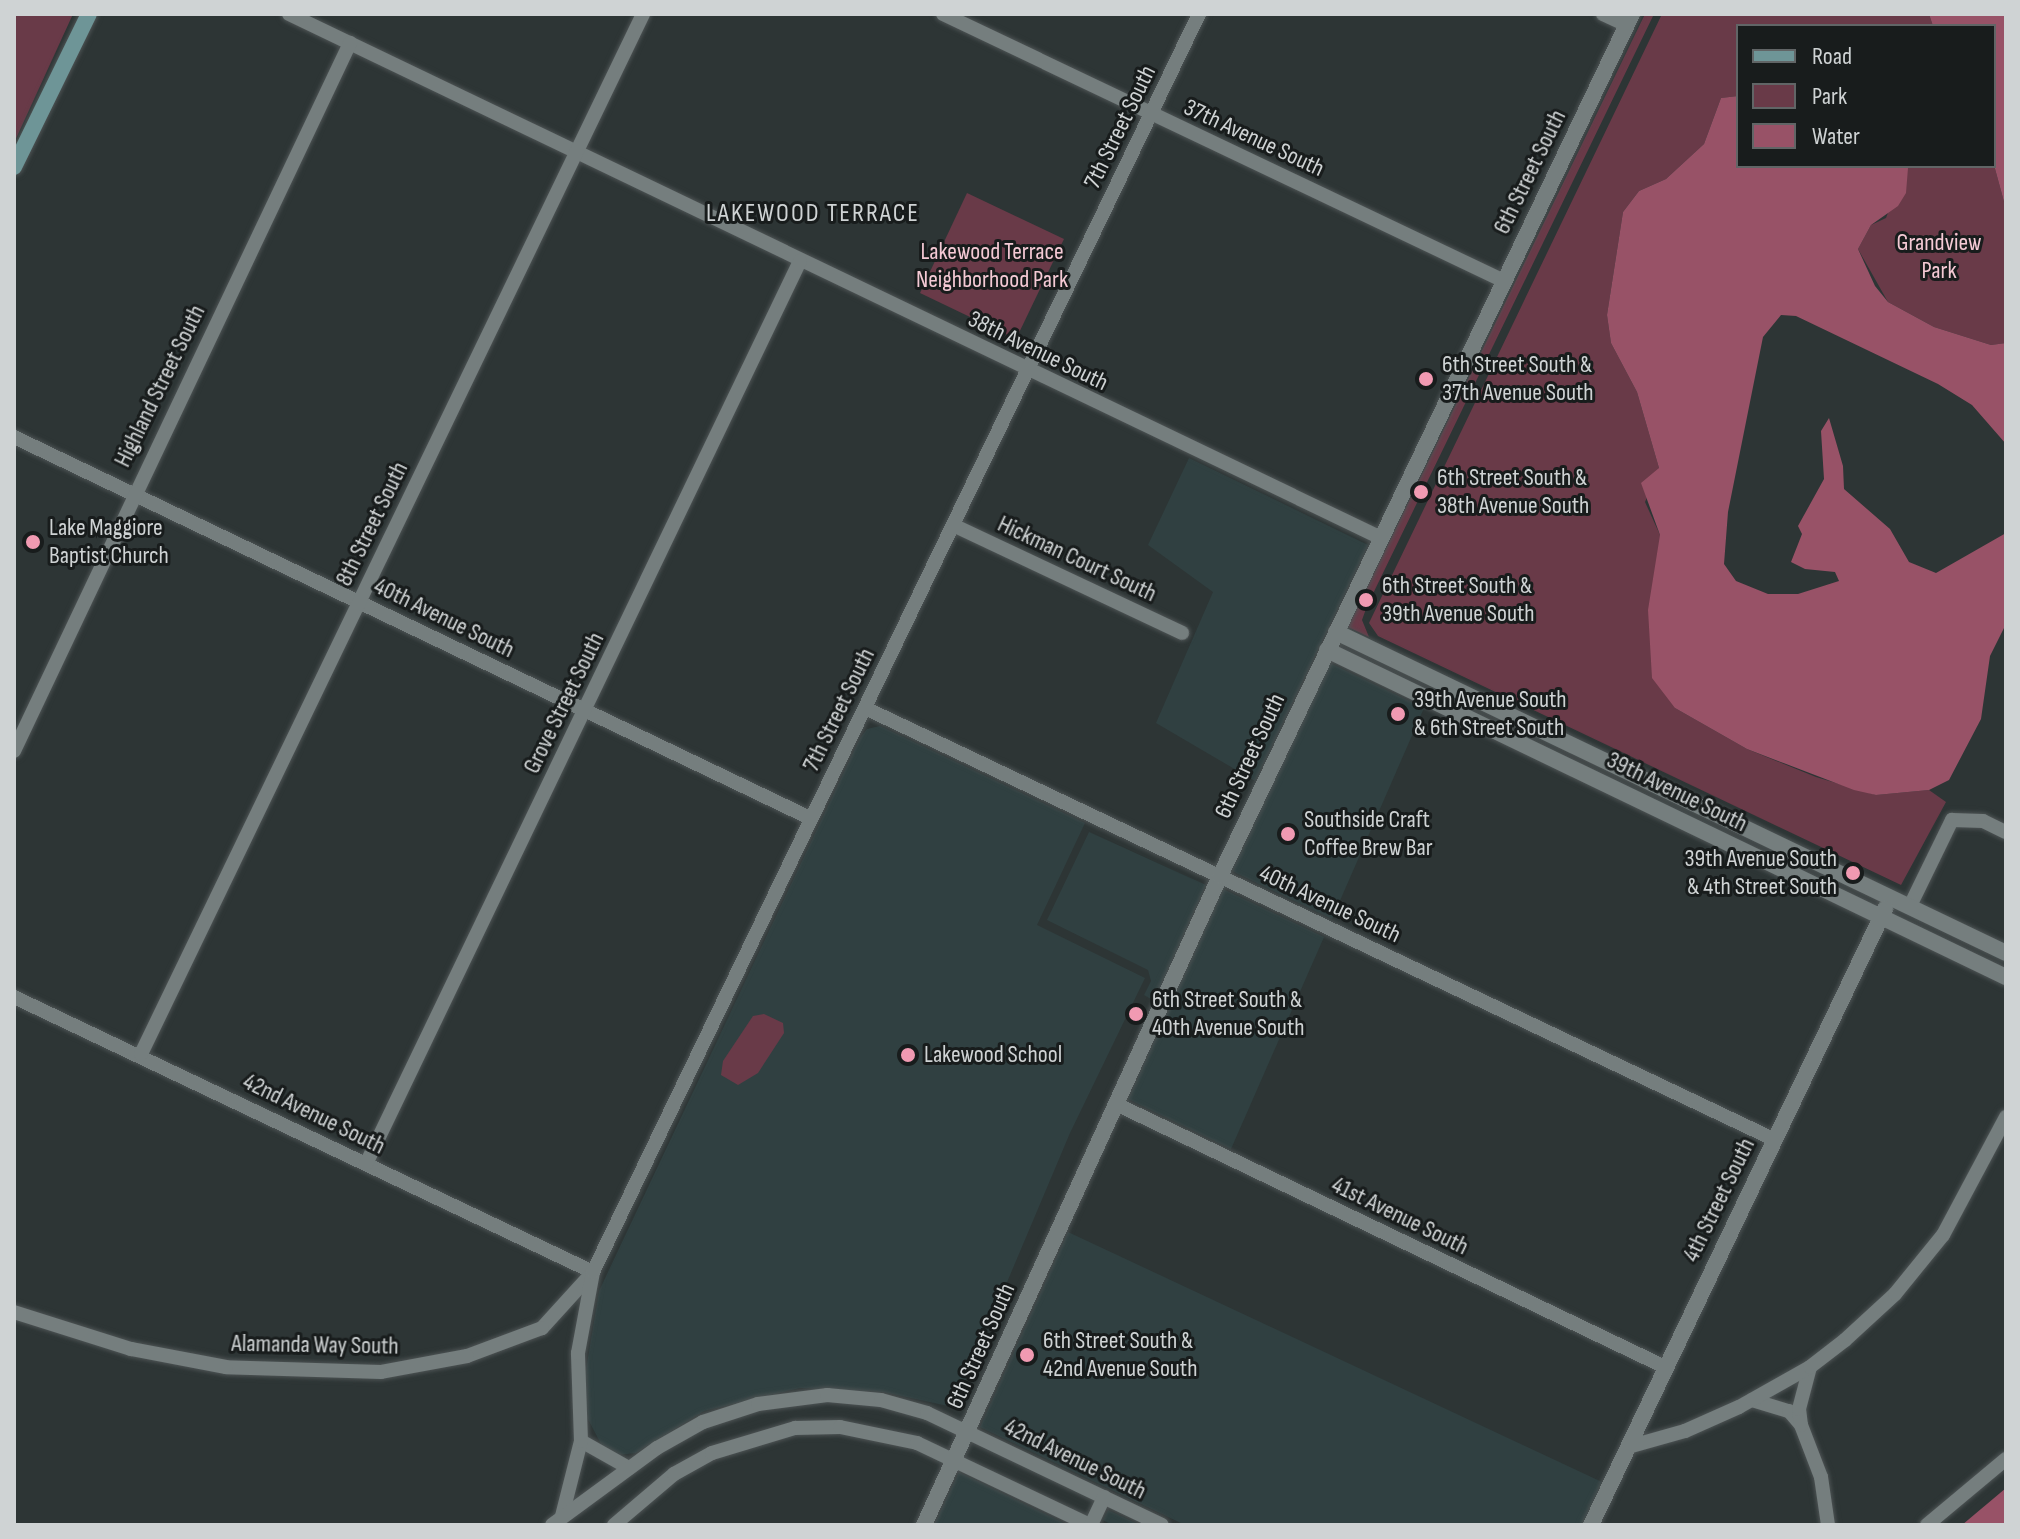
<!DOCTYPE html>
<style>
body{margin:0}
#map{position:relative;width:2020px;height:1539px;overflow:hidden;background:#2d3535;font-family:"Sofia Sans Condensed",sans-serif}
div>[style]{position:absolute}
.built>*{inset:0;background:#304041}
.green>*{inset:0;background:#693a48}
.water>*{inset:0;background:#985267}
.roads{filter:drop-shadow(0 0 2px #4d5354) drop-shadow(0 0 2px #4d5354)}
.minor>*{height:14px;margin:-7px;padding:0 7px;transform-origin:7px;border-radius:7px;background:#757e7e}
.tertiary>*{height:16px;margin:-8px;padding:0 8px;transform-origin:8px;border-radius:8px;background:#757e7e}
.secondary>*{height:16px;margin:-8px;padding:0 8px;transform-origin:8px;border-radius:8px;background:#6e9597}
.dots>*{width:22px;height:22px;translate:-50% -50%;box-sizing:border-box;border:4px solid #181c1c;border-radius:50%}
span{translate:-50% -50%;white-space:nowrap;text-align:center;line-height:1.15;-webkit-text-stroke:6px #181c1c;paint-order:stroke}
.street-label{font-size:24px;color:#cfd3d4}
.park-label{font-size:24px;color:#f5cad5}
.poi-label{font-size:24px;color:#cfd3d4}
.left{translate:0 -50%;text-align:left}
.right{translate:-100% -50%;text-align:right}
.neighbourhood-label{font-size:26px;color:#cfd3d4;letter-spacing:2px}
.frame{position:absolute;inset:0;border:16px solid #cfd3d4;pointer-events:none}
.legend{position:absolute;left:1736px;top:24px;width:260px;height:144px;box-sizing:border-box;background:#181c1c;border:2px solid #616566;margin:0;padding:10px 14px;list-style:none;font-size:24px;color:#cfd3d4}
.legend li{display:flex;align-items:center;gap:16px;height:40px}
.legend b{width:40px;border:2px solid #616566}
</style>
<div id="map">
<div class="built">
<div style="clip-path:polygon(1189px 458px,1368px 545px,1255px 781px,1156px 723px,1213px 592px,1148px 545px)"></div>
<div style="clip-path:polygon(1330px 663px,1424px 708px,1332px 919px,1232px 871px)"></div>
<div style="clip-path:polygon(880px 726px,1085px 823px,1037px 925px,1145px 978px,1070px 1133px,967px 1377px,948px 1406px,883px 1392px,800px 1388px,704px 1411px,636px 1453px,618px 1455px,603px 1448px,587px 1417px,584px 1382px,599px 1291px,860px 738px,867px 729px)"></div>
<div style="clip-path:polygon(1089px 832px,1206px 885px,1154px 1001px,1144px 995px,1151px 981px,1148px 970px,1047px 920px)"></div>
<div style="clip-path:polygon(1223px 889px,1324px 937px,1231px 1149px,1128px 1099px)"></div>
<div style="clip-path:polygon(1068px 1232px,1602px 1482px,1582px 1525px,1185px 1525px,980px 1427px)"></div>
<div style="clip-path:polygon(959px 1472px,1068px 1525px,934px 1525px)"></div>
<div style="clip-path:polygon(1108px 1510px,1140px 1525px,1112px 1525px,1103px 1520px)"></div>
</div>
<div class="green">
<div style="clip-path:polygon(14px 14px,73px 14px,14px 143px)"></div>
<div style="clip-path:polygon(1645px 14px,1654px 14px,1367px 606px,1362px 620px,1369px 637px,1348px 627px)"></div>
<div style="clip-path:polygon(1662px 14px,1929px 14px,1933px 26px,1738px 26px,1738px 96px,1721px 98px,1704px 144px,1666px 179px,1639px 191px,1623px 212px,1607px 315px,1611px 343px,1637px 392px,1659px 468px,1645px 502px,1660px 535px,1675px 708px,1747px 749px,1816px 777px,1876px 795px,1929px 790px,1946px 802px,1901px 885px,1378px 636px,1369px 623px)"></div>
<div style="clip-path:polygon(1994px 165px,2006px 209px,2006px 343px,1991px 345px,1934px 327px,1888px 302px,1858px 249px,1871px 225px,1886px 218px,1906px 166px)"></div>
<div style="clip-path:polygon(967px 193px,1064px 239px,1016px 339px,920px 293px)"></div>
<div style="clip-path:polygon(764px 1014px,783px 1023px,784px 1033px,758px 1073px,738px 1085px,721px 1075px,723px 1061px,753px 1016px)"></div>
</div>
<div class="water">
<div style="clip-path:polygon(1929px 14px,2006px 14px,2006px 209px,1994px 165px,1994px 26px,1933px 26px)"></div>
<div style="clip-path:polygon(1738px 96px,1738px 166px,1908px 168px,1906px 193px,1898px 206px,1871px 225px,1858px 249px,1875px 286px,1888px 302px,1934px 327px,1991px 345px,2006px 343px,2006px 444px,1972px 405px,1938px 384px,1796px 316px,1781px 315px,1763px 337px,1728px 512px,1724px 564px,1736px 581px,1768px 594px,1798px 594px,1839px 581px,1835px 572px,1805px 569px,1791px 562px,1802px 534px,1798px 526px,1824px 479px,1821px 431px,1829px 418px,1843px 466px,1844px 489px,1890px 529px,1909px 562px,1936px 573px,2006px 533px,2006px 624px,1990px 656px,1981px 719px,1949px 780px,1929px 790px,1876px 795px,1854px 790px,1747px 749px,1675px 708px,1652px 678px,1648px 610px,1660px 535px,1641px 483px,1659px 468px,1637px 392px,1611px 343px,1607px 315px,1623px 212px,1639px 191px,1666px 179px,1704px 144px,1721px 98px)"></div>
<div style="clip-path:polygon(2006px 1488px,2006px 1525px,1962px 1525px)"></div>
</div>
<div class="roads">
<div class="minor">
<div style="left:289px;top:14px;width:1211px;rotate:25.63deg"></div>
<div style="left:943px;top:14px;width:621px;rotate:25.45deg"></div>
<div style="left:1603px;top:14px;width:26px;rotate:25deg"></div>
<div style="left:14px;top:437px;width:882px;rotate:25.58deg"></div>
<div style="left:955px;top:526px;width:251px;rotate:25.2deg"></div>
<div style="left:865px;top:708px;width:1007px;rotate:25.39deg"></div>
<div style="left:14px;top:751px;width:784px;rotate:-64.61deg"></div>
<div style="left:1910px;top:906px;width:96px;rotate:-64deg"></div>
<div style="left:1952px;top:820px;width:31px;rotate:2deg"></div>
<div style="left:1983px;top:821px;width:25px;rotate:26deg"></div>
<div style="left:14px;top:997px;width:641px;rotate:25.41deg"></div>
<div style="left:593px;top:1272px;width:76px;rotate:132.3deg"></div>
<div style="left:542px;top:1328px;width:80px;rotate:159.5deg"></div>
<div style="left:467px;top:1356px;width:87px;rotate:169.5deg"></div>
<div style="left:381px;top:1372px;width:155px;rotate:-178.2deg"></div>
<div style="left:226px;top:1367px;width:97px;rotate:-169.3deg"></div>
<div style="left:131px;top:1349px;width:123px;rotate:-162.5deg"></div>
<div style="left:141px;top:1054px;width:1155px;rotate:-64.23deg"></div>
<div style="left:1116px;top:1104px;width:609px;rotate:25.6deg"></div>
<div style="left:366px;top:1164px;width:1002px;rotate:-64.33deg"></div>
<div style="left:1752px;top:1400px;width:39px;rotate:17deg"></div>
<div style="left:1789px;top:1411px;width:18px;rotate:49deg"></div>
<div style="left:1801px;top:1425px;width:56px;rotate:69deg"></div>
<div style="left:1821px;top:1477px;width:49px;rotate:81.7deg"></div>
<div style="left:1801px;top:1425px;width:16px;rotate:-97deg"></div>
<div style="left:1799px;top:1409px;width:43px;rotate:-75.3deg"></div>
<div style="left:581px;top:1441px;width:55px;rotate:29.4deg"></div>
<div style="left:1628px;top:1447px;width:59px;rotate:-15.7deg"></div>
<div style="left:1685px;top:1431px;width:59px;rotate:-24deg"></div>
<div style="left:1739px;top:1407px;width:81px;rotate:-29.4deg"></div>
<div style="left:1810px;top:1367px;width:44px;rotate:-37.6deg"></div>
<div style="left:1845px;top:1340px;width:68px;rotate:-42.6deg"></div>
<div style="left:1895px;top:1294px;width:76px;rotate:-50.9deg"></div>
<div style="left:1943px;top:1235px;width:134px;rotate:-61.9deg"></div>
<div style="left:562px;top:1516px;width:77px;rotate:-75.8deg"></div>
<div style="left:581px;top:1441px;width:88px;rotate:-92deg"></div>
<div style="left:578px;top:1353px;width:82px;rotate:-79.5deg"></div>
<div style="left:593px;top:1272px;width:1396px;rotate:-64.28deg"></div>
<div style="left:552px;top:1525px;width:130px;rotate:-36.3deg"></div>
<div style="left:657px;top:1448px;width:53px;rotate:-29.5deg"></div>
<div style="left:703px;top:1422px;width:58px;rotate:-18.1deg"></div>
<div style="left:758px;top:1404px;width:70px;rotate:-7.4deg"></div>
<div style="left:827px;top:1395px;width:54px;rotate:5.3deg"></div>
<div style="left:881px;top:1400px;width:48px;rotate:15.8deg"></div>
<div style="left:927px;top:1413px;width:260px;rotate:25.5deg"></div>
<div style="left:614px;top:1525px;width:79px;rotate:-40.4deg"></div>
<div style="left:674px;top:1474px;width:43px;rotate:-28.9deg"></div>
<div style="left:712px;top:1453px;width:87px;rotate:-16.8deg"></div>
<div style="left:795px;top:1428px;width:45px;rotate:-1.3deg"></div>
<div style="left:840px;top:1427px;width:79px;rotate:11.7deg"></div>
<div style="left:917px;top:1443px;width:191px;rotate:25.4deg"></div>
<div style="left:1091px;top:1525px;width:31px;rotate:-65deg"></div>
<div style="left:1927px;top:1525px;width:103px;rotate:-39.9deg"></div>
</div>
<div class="tertiary">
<div style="left:1336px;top:632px;width:743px;rotate:25.6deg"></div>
<div style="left:1327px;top:650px;width:754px;rotate:25.72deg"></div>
<div style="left:924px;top:1525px;width:713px;rotate:-65.48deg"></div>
<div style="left:1220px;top:876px;width:955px;rotate:-64.45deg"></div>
<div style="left:1591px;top:1525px;width:683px;rotate:-64.49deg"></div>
</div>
<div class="secondary">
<div style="left:14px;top:167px;width:170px;rotate:-63.9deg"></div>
</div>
</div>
<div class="dots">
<div style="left:1426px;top:379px;background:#f19ab2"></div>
<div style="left:1421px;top:492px;background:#f19ab2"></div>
<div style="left:33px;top:542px;background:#f19ab2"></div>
<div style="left:1366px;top:600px;background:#f19ab2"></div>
<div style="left:1398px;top:714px;background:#f19ab2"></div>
<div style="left:1288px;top:834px;background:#f19ab2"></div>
<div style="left:1853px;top:873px;background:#f19ab2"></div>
<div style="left:1136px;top:1014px;background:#f19ab2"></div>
<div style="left:908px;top:1055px;background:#f19ab2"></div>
<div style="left:1027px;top:1355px;background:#f19ab2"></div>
</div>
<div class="street-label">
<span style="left:1120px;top:127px;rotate:-64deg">7th Street South</span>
<span style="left:1254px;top:138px;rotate:25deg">37th Avenue South</span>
<span style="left:1530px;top:172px;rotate:-64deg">6th Street South</span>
<span style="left:1038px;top:351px;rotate:26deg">38th Avenue South</span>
<span style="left:160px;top:386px;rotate:-64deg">Highland Street South</span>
<span style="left:372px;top:524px;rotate:-64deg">8th Street South</span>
<span style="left:1077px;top:559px;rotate:25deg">Hickman Court South</span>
<span style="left:444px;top:618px;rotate:26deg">40th Avenue South</span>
<span style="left:564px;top:703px;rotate:-64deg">Grove Street South</span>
<span style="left:839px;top:710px;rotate:-64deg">7th Street South</span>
<span style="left:1250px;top:756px;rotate:-65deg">6th Street South</span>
<span style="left:1677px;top:792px;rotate:26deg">39th Avenue South</span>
<span style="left:1330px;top:904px;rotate:25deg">40th Avenue South</span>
<span style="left:314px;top:1114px;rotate:26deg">42nd Avenue South</span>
<span style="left:1719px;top:1200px;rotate:-64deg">4th Street South</span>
<span style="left:1400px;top:1216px;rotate:26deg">41st Avenue South</span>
<span style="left:315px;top:1345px;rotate:1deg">Alamanda Way South</span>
<span style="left:981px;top:1346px;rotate:-66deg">6th Street South</span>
<span style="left:1075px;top:1459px;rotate:26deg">42nd Avenue South</span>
</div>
<div class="park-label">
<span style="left:1939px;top:257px">Grandview<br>Park</span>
<span style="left:992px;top:266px">Lakewood Terrace<br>Neighborhood Park</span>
</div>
<div class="poi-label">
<span class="left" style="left:1442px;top:379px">6th Street South &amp;<br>37th Avenue South</span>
<span class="left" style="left:1437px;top:492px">6th Street South &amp;<br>38th Avenue South</span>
<span class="left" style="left:49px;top:542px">Lake Maggiore<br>Baptist Church</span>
<span class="left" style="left:1382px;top:600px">6th Street South &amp;<br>39th Avenue South</span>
<span class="left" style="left:1414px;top:714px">39th Avenue South<br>&amp; 6th Street South</span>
<span class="left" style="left:1304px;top:834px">Southside Craft<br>Coffee Brew Bar</span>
<span class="right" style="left:1837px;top:873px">39th Avenue South<br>&amp; 4th Street South</span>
<span class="left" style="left:1152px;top:1014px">6th Street South &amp;<br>40th Avenue South</span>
<span class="left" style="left:924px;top:1055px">Lakewood School</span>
<span class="left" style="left:1043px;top:1355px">6th Street South &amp;<br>42nd Avenue South</span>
</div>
<div class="neighbourhood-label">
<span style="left:813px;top:214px">LAKEWOOD TERRACE</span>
</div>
<div class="frame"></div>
<ul class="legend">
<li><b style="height:10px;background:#6e9597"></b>Road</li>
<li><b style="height:22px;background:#693a48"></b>Park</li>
<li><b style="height:22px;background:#985267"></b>Water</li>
</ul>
</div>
